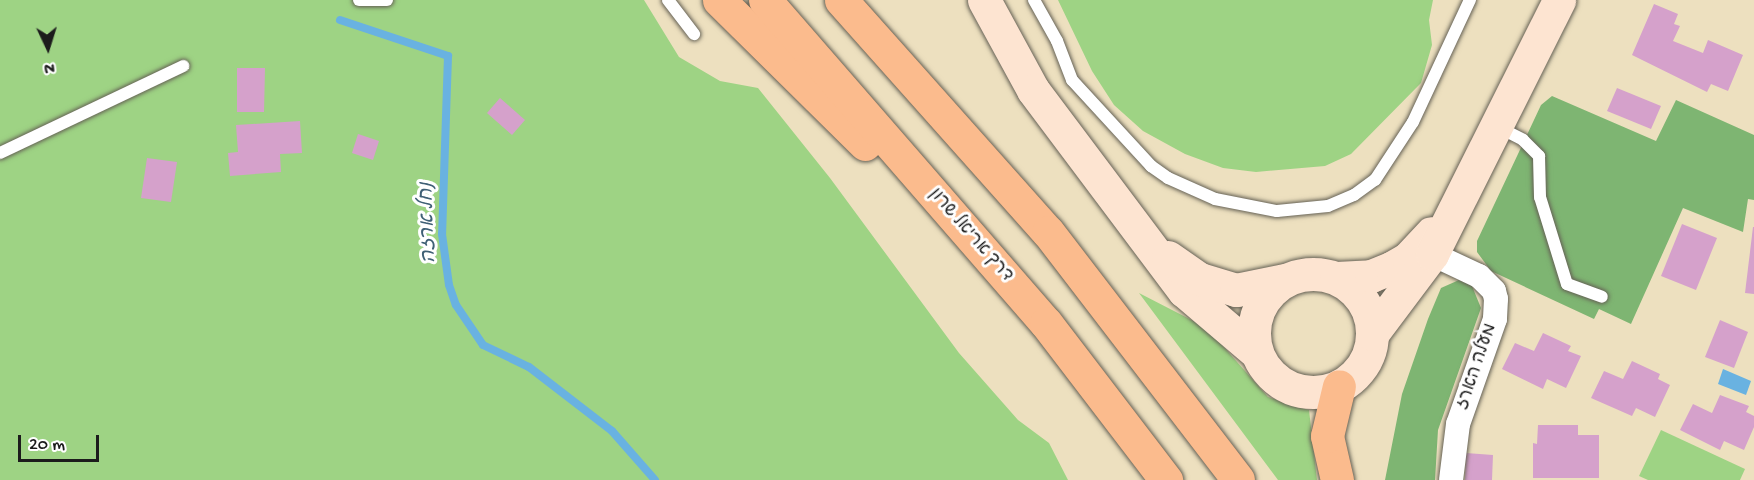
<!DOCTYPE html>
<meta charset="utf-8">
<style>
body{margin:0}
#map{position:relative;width:1754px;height:480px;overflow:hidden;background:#ede0bf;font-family:"Gochi Hand","Playpen Sans Hebrew",sans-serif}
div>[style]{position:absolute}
.green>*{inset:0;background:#9ed384}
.forest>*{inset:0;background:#7eb572}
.water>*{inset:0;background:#69b2e1}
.stream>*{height:8px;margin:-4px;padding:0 4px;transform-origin:4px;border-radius:4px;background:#69b2e1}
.building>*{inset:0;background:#d5a1cb}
.roads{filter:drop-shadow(0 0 2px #656155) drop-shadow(0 0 2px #656155)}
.lane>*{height:12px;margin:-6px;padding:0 6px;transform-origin:6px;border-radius:6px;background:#fff}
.street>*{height:24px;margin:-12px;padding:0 12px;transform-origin:12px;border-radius:12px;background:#fff}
.secondary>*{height:33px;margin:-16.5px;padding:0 16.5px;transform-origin:16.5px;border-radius:16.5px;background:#fde4d1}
.secondary>.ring{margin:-16.5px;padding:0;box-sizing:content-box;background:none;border:33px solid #fde4d1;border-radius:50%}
.highway>*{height:33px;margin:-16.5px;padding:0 16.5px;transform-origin:16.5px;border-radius:16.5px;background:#fbbb8d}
span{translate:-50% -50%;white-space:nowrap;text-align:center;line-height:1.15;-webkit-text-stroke:6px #fff;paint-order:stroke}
.street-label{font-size:18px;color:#1c1c1c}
.water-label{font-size:20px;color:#3f6075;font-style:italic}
.north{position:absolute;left:18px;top:18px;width:60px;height:60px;-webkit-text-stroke:4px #fff;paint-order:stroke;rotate:176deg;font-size:16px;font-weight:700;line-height:24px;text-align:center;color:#1c1c1c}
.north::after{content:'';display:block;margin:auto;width:21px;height:27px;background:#1c1c1c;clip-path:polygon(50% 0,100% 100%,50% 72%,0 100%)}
.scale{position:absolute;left:18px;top:435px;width:81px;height:27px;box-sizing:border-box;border:3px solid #1c1c1c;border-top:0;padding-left:8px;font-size:18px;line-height:21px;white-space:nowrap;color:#1c1c1c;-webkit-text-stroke:4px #fff;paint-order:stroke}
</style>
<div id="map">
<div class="green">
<div style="clip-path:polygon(0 0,644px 0,679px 57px,720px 81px,758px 88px,830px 178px,959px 353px,1018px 420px,1049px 443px,1068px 480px,0 480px)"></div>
<div style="clip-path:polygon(1058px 0,1433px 0,1429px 20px,1432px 45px,1421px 83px,1351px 154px,1325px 166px,1256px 172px,1223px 168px,1185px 154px,1143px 131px,1114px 105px,1092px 71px)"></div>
<div style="clip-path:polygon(1139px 293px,1207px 328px,1268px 397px,1309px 410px,1317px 480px,1278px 480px)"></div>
<div style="clip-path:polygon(1661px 430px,1745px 469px,1740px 480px,1648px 480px,1639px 476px)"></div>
</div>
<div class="forest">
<div style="clip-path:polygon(1552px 96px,1656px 141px,1676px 100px,1754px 135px,1754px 200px,1748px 199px,1743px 232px,1683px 208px,1631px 324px,1599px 309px,1594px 319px,1491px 271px,1477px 252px,1477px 241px,1541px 105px)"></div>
<div style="clip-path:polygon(1459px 280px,1472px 286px,1481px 308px,1438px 430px,1435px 480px,1385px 480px,1402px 394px,1428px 319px,1441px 288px)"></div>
</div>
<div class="water">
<div style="clip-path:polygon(1723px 369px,1751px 381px,1746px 395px,1718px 384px)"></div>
</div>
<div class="stream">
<div style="left:340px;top:20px;width:114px;rotate:18.4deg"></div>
<div style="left:448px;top:56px;width:178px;rotate:91.9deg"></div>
<div style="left:442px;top:234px;width:51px;rotate:82.2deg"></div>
<div style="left:449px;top:285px;width:21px;rotate:71deg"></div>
<div style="left:456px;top:305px;width:48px;rotate:56deg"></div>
<div style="left:483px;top:345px;width:51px;rotate:25.6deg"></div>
<div style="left:529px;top:367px;width:105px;rotate:37.6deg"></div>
<div style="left:612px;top:431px;width:65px;rotate:48.7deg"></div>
</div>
<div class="building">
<div style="clip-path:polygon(1654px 4px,1678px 14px,1674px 24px,1680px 26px,1673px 41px,1703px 53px,1708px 40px,1743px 55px,1728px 91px,1711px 84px,1707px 92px,1632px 55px)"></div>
<div style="clip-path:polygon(237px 68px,265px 68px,264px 112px,237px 112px)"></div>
<div style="clip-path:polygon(1617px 88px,1661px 106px,1651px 129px,1607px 111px)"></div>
<div style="clip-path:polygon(500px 98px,525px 120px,512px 135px,487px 113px)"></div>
<div style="clip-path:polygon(300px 121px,302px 153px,280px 154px,281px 172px,230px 176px,228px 153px,238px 152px,236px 125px)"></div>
<div style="clip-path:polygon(358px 134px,379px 141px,373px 160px,352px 153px)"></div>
<div style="clip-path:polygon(147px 158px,177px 162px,171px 202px,141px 198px)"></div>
<div style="clip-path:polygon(1682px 224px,1717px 238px,1696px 290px,1661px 276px)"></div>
<div style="clip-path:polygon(1753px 227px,1754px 227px,1754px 294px,1745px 293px)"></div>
<div style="clip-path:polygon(1720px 320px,1748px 332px,1734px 368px,1705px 357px)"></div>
<div style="clip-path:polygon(1543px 333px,1571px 346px,1568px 351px,1581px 356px,1566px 388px,1547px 379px,1543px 389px,1502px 369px,1515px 343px,1534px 351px)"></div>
<div style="clip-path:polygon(1632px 361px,1660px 374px,1658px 379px,1670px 385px,1655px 417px,1636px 408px,1632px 416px,1591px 398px,1604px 371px,1623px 379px)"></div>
<div style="clip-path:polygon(1720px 395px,1749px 406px,1746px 412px,1754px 416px,1754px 427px,1744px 450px,1724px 441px,1720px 450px,1680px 430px,1693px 404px,1712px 413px)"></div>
<div style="clip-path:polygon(1538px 425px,1578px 425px,1578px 435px,1599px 435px,1599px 478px,1533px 478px,1533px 443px,1537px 444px)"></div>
<div style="clip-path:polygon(1466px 453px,1493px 455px,1492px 480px,1465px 480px)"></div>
</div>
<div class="roads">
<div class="lane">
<div style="left:359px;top:0;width:28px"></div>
<div style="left:668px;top:0;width:43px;rotate:52.6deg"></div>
<div style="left:1034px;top:0;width:47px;rotate:60.7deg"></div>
<div style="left:1057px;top:41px;width:42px;rotate:69deg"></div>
<div style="left:1072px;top:80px;width:117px;rotate:47.4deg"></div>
<div style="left:1151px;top:166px;width:21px;rotate:35deg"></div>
<div style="left:1168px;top:178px;width:51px;rotate:24.1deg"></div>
<div style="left:1215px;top:199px;width:63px;rotate:11deg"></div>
<div style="left:1277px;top:211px;width:51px;rotate:-5.6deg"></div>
<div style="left:1328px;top:206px;width:28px;rotate:-23deg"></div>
<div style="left:1354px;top:195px;width:26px;rotate:-36deg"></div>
<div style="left:1375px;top:180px;width:69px;rotate:-56.8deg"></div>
<div style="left:1413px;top:122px;width:135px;rotate:-65deg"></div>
<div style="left:1498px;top:127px;width:28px;rotate:27deg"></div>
<div style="left:1523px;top:140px;width:23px;rotate:45deg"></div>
<div style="left:1539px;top:156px;width:41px;rotate:88.6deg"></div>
<div style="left:1540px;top:197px;width:91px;rotate:72.8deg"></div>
<div style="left:1567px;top:284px;width:37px;rotate:20deg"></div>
<div style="left:0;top:153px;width:203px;rotate:-25.4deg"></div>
</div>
<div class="street">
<div style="left:1432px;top:254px;width:52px;rotate:25.1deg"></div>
<div style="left:1479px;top:276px;width:21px;rotate:45deg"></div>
<div style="left:1494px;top:291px;width:8px;rotate:76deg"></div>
<div style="left:1496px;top:299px;width:20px;rotate:93deg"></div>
<div style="left:1495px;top:319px;width:111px;rotate:109.4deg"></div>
<div style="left:1458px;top:424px;width:56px;rotate:97.1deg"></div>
</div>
<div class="secondary">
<div style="left:984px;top:0;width:102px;rotate:61.4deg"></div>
<div style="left:1033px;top:90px;width:251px;rotate:53.1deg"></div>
<div style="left:1184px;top:291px;width:94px;rotate:40.3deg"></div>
<div style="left:1168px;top:257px;width:39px;rotate:35deg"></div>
<div style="left:1200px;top:279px;width:38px;rotate:17deg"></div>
<div style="left:1236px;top:290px;width:50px;rotate:-11.5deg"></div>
<div class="ring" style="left:1254px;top:274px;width:85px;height:85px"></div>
<div style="left:1336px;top:278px;width:35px;rotate:-3deg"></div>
<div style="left:1371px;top:276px;width:22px;rotate:-22deg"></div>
<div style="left:1391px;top:268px;width:20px;rotate:-30deg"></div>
<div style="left:1408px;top:258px;width:34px;rotate:-47deg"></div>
<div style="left:1372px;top:334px;width:100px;rotate:-53.1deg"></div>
<div style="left:1432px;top:254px;width:284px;rotate:-63.4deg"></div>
</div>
<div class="highway">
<div style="left:719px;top:0;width:205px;rotate:44.6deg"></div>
<div style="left:765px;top:0;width:428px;rotate:49deg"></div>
<div style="left:1046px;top:323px;width:198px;rotate:52.6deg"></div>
<div style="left:841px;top:0;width:311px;rotate:48.3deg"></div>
<div style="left:1048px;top:232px;width:312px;rotate:52.5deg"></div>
<div style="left:1337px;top:480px;width:45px;rotate:-102.8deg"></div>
<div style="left:1327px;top:436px;width:51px;rotate:-76.5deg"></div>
</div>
</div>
<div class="street-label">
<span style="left:970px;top:236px;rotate:49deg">דרך אריאל שרון</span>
<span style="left:1478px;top:367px;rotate:-71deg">מעלה הארז</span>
</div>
<div class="water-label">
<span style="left:429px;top:223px;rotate:-92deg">נחל ארזה</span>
</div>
<div class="north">N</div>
<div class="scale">20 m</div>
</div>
